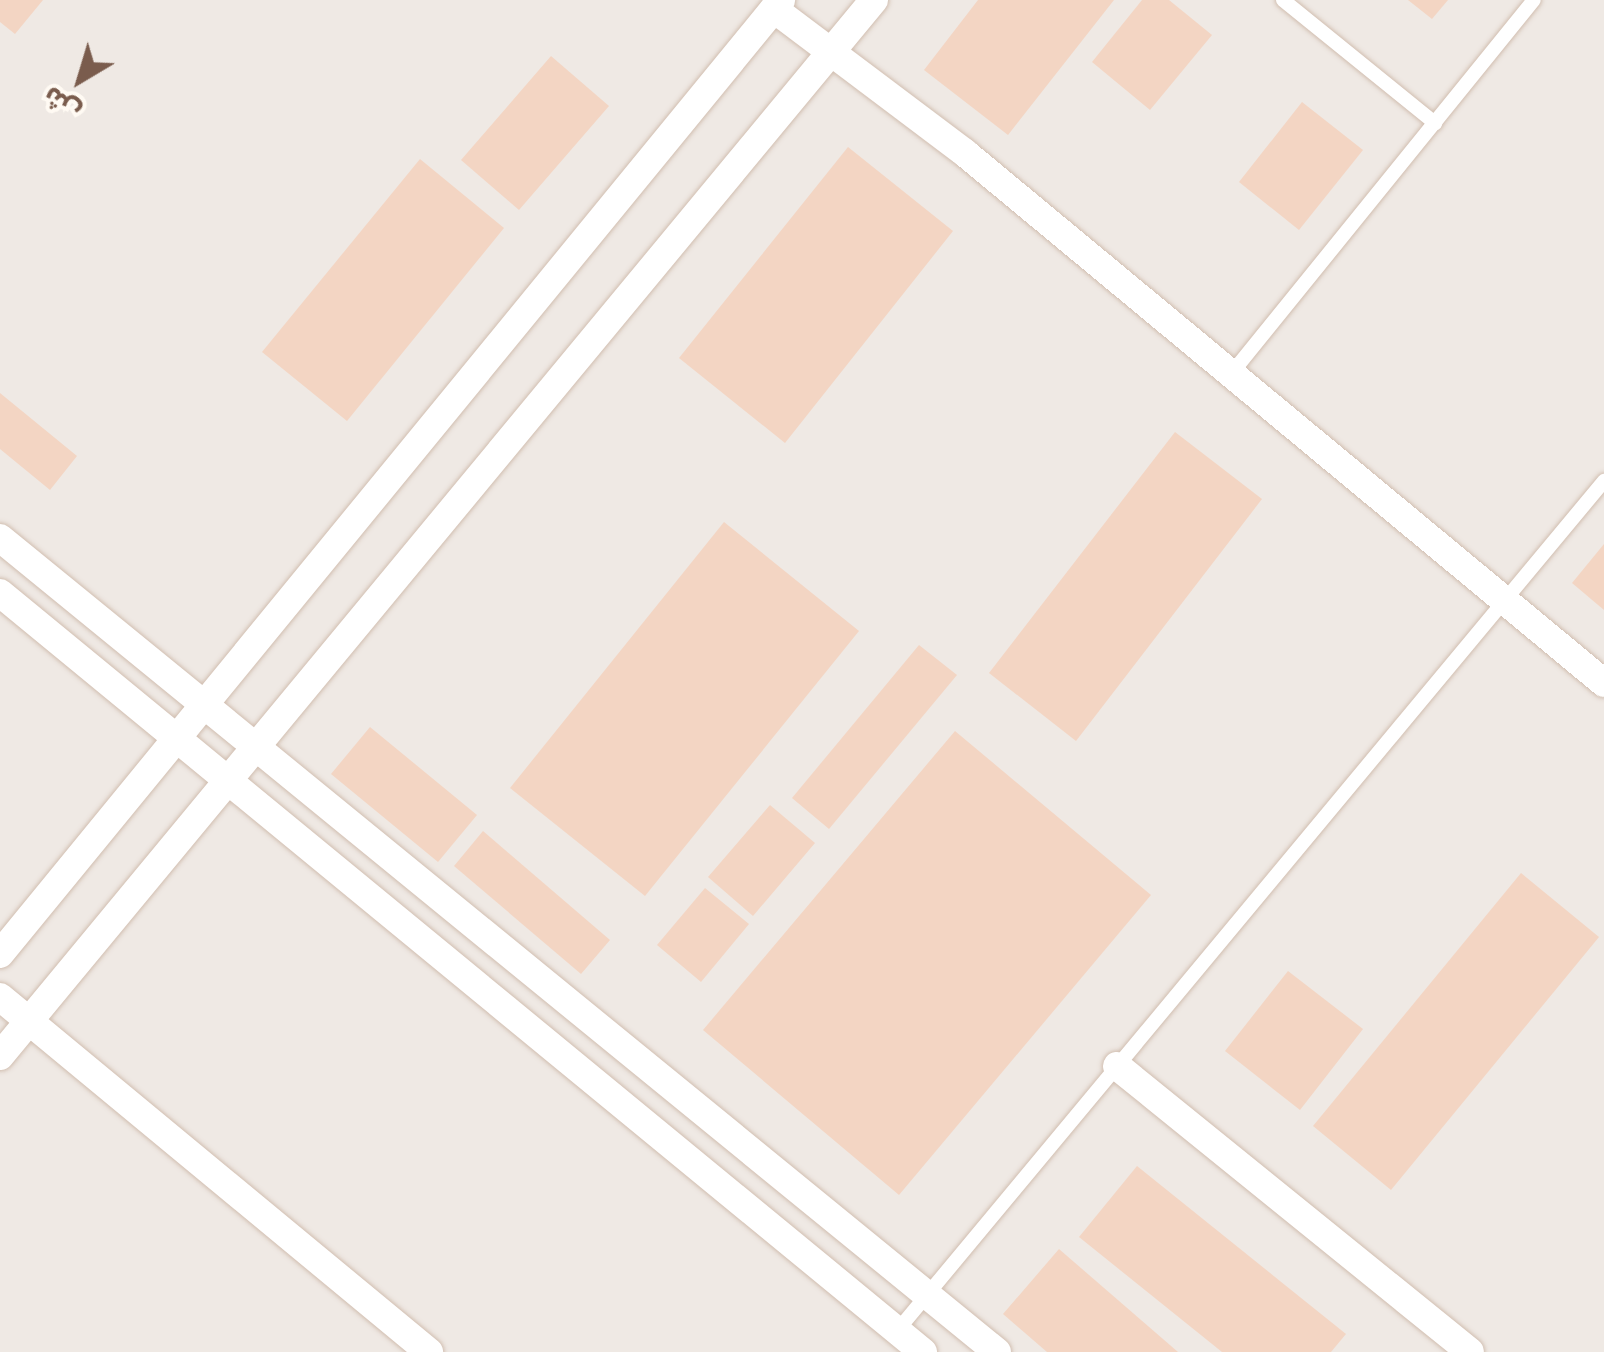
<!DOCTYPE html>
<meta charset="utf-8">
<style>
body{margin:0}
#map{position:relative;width:1604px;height:1352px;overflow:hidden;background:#fdf6ec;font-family:"Varela Round","Noto Sans Arabic",sans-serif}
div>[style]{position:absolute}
.industrial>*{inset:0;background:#efe9e4}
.building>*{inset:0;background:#f3d5c3}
.roads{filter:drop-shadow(0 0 2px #d1beb0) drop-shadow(0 0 2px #d1beb0)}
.service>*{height:14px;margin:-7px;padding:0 7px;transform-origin:7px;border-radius:7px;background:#fff}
.minor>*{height:28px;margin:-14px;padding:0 14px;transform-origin:14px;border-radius:14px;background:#fff}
span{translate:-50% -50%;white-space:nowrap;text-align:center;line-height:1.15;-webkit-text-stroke:8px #fffaf3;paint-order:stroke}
.north{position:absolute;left:30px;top:30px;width:100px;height:100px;-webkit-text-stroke:8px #fffaf3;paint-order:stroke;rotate:218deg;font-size:28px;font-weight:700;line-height:40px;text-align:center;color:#7a5c4d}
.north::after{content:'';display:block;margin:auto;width:35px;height:45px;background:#7a5c4d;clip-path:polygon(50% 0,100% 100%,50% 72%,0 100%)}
</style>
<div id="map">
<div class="industrial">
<div style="clip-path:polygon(0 0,1604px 0,1604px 1352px,0 1352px)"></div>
</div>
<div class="building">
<div style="clip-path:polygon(0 0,43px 0,15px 34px,0 22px)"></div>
<div style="clip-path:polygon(978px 0,1114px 0,1008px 135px,924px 70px)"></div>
<div style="clip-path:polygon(1142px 0,1169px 0,1212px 35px,1150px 110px,1092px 62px)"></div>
<div style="clip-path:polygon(1408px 0,1448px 0,1432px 19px)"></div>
<div style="clip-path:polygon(551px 56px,609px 106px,519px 210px,461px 160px)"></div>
<div style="clip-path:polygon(1302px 102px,1363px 150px,1299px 230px,1239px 182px)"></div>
<div style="clip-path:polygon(848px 147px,953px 231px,785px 443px,679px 358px)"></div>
<div style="clip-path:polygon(420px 159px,504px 228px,347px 421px,262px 352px)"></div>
<div style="clip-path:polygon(0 393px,77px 456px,50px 490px,0 449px)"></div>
<div style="clip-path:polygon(1175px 432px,1262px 499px,1076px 741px,989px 673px)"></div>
<div style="clip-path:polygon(724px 522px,859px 631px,645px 896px,510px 788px)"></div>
<div style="clip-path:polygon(1604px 544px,1604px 610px,1572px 583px)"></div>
<div style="clip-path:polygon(919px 645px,957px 675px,829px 829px,792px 798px)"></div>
<div style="clip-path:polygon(370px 727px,477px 815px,438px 862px,331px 774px)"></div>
<div style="clip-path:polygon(955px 731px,1151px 895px,899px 1195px,703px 1030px)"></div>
<div style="clip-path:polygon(770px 805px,815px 843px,753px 916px,708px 877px)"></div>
<div style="clip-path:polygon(483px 831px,610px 940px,581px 974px,454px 866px)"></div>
<div style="clip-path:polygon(1521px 873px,1599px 937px,1391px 1190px,1313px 1126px)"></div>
<div style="clip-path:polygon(705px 888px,749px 924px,701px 982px,657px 945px)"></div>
<div style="clip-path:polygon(1288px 971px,1363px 1029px,1300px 1110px,1225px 1051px)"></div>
<div style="clip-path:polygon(1137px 1166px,1346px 1334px,1331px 1352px,1222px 1352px,1079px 1237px)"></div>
<div style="clip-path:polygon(1059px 1249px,1178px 1352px,1047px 1352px,1003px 1314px)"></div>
</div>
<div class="roads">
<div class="service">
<div style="left:1283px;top:0;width:196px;rotate:39deg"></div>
<div style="left:1231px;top:374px;width:481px;rotate:-51deg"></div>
<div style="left:897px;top:1331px;width:1106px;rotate:-50.25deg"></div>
</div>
<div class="minor">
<div style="left:774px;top:9px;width:239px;rotate:37deg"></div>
<div style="left:965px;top:153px;width:830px;rotate:39.67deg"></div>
<div style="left:0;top:538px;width:1287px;rotate:39.23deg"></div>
<div style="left:0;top:593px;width:1195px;rotate:39.43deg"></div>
<div style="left:0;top:954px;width:1233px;rotate:-50.69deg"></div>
<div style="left:0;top:997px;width:557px;rotate:39.61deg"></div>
<div style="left:0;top:1056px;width:1371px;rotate:-50.39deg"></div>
<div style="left:1117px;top:1066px;width:454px;rotate:39deg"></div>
</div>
</div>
<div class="north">ش</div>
</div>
